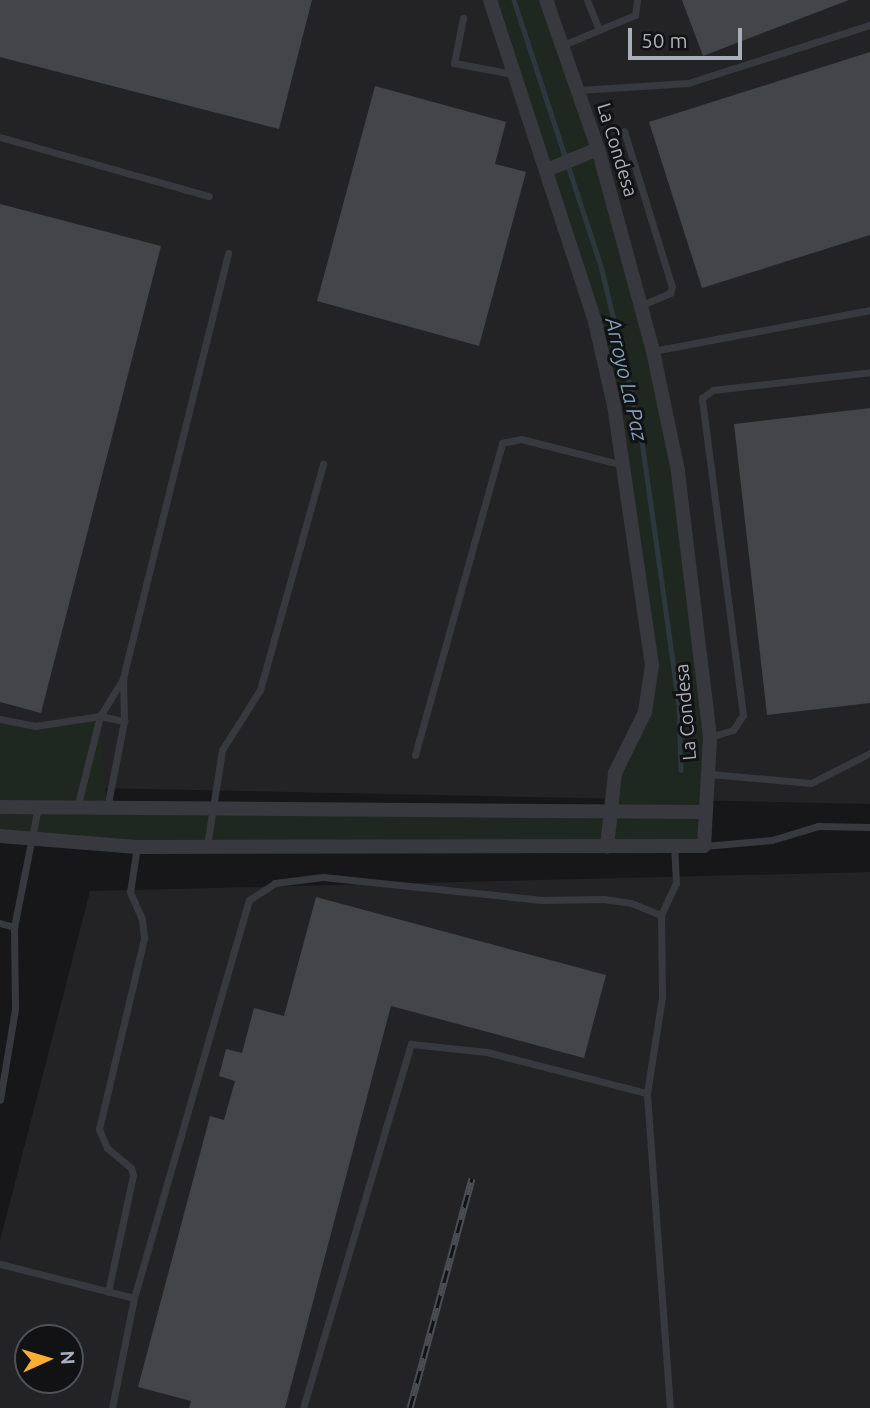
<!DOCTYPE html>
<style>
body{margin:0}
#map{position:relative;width:870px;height:1408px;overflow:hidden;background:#171719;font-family:Ubuntu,sans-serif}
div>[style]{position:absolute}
.built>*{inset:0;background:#232326}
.green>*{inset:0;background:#1f2820}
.stream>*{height:4.5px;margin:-2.25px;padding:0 2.25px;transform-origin:2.25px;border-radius:2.25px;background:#2d373e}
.building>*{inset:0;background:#434549}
.service>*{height:7px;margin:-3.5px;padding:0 3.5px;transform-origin:3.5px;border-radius:3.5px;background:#38393f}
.minor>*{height:14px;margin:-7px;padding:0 7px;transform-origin:7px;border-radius:7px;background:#38393f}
.rail>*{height:7px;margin-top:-3.5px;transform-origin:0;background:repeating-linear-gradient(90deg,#121214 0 13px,#4b4d54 0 26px);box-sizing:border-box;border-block:2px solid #4b4d54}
span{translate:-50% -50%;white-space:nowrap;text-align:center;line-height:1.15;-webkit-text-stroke:6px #121214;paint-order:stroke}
.street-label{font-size:19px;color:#a9afba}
.water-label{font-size:21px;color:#7f9eb5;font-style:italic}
.north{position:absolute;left:14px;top:1324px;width:70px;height:70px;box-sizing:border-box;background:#121214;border:2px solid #4e5156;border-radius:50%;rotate:86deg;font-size:19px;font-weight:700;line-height:28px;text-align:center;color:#a9afba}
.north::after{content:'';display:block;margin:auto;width:24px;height:32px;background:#f8ae31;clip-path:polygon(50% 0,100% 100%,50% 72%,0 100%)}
.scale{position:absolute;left:628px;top:28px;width:114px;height:32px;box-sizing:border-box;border:4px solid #a9afba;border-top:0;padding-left:9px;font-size:21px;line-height:24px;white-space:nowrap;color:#a9afba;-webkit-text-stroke:5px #121214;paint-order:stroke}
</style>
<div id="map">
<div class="built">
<div style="clip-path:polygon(0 0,870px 0,870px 804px,0 786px)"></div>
<div style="clip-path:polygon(evenodd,870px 872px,870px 1408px,0 1408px,0 1241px,90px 891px,870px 872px,28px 1338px,70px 1338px,70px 1380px,28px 1380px,28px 1338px)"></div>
</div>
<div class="green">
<div style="clip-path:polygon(491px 0,546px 0,653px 351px,710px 737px,704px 846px,207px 846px,0 836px,0 719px,27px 726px,100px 716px,107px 809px,609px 811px,651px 688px,614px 405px)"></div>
</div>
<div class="stream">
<div style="left:514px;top:0;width:284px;rotate:71.9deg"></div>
<div style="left:602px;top:270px;width:169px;rotate:76.6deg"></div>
<div style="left:641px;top:434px;width:272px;rotate:82deg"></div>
<div style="left:679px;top:703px;width:67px;rotate:88.3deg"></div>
</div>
<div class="building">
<div style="clip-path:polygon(0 0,312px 0,279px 129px,0 57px)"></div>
<div style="clip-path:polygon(682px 0,849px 0,703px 56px)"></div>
<div style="clip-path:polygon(870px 52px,870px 235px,702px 288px,649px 122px)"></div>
<div style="clip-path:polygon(375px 86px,506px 122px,495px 164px,526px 172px,479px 346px,317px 301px)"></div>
<div style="clip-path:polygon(0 204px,161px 246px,41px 713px,0 702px)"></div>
<div style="clip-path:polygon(870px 408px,870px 703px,767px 715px,734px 424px)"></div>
<div style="clip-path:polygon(316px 897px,606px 975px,584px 1058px,391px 1006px,285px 1408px,189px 1408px,191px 1401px,138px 1387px,210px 1116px,224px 1120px,235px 1081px,219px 1076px,226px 1049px,242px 1053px,254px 1008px,284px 1016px)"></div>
</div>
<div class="service">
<div style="left:587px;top:0;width:32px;rotate:68deg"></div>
<div style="left:463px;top:18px;width:46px;rotate:101.3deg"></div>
<div style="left:454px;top:63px;width:60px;rotate:10.6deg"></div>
<div style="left:563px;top:45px;width:78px;rotate:-22.6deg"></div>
<div style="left:635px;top:15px;width:15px;rotate:-82deg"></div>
<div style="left:579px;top:90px;width:109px;rotate:-3.7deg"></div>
<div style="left:688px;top:83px;width:191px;rotate:-17.7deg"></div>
<div style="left:624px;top:131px;width:163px;rotate:72.9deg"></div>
<div style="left:672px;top:287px;width:6px;rotate:108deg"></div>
<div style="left:670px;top:293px;width:30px;rotate:157deg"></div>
<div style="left:0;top:137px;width:217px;rotate:15.8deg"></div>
<div style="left:653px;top:351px;width:221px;rotate:-10.7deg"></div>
<div style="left:0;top:719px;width:36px;rotate:11deg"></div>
<div style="left:35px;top:726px;width:66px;rotate:-8.7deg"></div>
<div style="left:100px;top:716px;width:25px;rotate:12deg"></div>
<div style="left:710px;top:737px;width:24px;rotate:-17deg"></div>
<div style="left:733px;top:730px;width:18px;rotate:-56deg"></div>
<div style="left:743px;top:715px;width:320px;rotate:-97.4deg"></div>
<div style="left:702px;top:398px;width:14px;rotate:-36deg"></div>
<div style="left:713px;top:390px;width:158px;rotate:-6.5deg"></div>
<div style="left:415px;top:755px;width:324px;rotate:-74.4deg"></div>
<div style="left:502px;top:443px;width:19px;rotate:-12deg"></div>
<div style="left:521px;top:439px;width:105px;rotate:14.3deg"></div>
<div style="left:710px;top:774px;width:101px;rotate:5.1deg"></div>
<div style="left:811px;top:783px;width:66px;rotate:-27deg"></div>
<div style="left:77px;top:808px;width:95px;rotate:-76deg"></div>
<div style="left:100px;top:716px;width:44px;rotate:-58.1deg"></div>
<div style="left:107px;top:808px;width:89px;rotate:-78.9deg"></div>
<div style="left:124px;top:721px;width:43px;rotate:-91.3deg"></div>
<div style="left:123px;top:678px;width:438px;rotate:-76.1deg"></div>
<div style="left:207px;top:846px;width:97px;rotate:-81.1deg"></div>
<div style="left:222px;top:750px;width:71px;rotate:-57.7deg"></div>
<div style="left:260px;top:690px;width:235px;rotate:-74.4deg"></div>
<div style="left:704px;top:846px;width:68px;rotate:-5deg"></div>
<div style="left:772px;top:840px;width:48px;rotate:-16.9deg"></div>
<div style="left:818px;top:826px;width:52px;rotate:1.1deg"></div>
<div style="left:0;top:923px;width:15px;rotate:16deg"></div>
<div style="left:14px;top:927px;width:82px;rotate:89.3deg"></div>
<div style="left:15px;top:1009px;width:92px;rotate:99.4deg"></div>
<div style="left:14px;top:927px;width:122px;rotate:-78.7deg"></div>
<div style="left:0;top:1264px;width:138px;rotate:14.2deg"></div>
<div style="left:108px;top:1292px;width:120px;rotate:-77.9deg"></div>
<div style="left:133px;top:1175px;width:7px;rotate:-106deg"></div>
<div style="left:131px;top:1168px;width:31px;rotate:-140deg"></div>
<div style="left:107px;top:1148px;width:21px;rotate:-113deg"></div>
<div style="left:99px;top:1129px;width:196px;rotate:-76.7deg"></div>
<div style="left:144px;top:938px;width:19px;rotate:-96deg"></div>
<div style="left:142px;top:919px;width:30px;rotate:-114deg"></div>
<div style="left:130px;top:892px;width:46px;rotate:-81.2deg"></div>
<div style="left:112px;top:1408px;width:112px;rotate:-78.7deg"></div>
<div style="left:134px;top:1298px;width:414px;rotate:-73.9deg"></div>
<div style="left:249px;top:900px;width:31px;rotate:-33deg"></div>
<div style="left:275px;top:883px;width:48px;rotate:-7.1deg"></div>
<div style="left:323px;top:877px;width:220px;rotate:6deg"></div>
<div style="left:542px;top:900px;width:61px;rotate:-0.9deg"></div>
<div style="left:603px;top:899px;width:28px;rotate:8deg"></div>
<div style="left:631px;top:903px;width:32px;rotate:22deg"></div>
<div style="left:303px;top:1408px;width:380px;rotate:-73.5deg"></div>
<div style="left:411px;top:1044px;width:76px;rotate:6deg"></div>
<div style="left:487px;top:1052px;width:165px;rotate:14.4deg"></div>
<div style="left:670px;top:1408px;width:316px;rotate:-94.2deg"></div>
<div style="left:647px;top:1093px;width:97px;rotate:-81.1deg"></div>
<div style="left:662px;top:997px;width:82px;rotate:-90.7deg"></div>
<div style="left:661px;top:915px;width:35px;rotate:-65deg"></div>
<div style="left:676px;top:883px;width:35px;rotate:-93deg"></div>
</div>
<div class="minor">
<div style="left:490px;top:0;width:339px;rotate:71.9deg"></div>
<div style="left:595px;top:322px;width:85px;rotate:77.1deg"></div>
<div style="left:614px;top:405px;width:263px;rotate:81.7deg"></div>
<div style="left:652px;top:665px;width:48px;rotate:98.5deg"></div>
<div style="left:645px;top:712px;width:68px;rotate:116.2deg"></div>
<div style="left:615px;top:773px;width:74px;rotate:96.2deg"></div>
<div style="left:549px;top:169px;width:53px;rotate:-22.2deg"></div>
<div style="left:0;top:807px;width:705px;rotate:0.41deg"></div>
<div style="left:0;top:836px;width:137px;rotate:4.6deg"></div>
<div style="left:137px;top:847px;width:567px;rotate:-0.1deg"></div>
<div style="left:704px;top:846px;width:109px;rotate:-86.8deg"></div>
<div style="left:710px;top:737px;width:268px;rotate:-96.9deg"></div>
<div style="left:678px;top:471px;width:123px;rotate:-101.8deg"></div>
<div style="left:653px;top:351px;width:209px;rotate:-105.2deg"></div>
<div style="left:598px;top:149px;width:158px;rotate:-109.2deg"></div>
</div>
<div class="rail">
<div style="left:410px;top:1408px;width:238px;rotate:-74.9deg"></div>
</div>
<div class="street-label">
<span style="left:617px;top:150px;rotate:73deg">La Condesa</span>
<span style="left:686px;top:712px;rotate:-95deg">La Condesa</span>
</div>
<div class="water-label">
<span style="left:627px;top:379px;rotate:77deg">Arroyo La Paz</span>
</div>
<div class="north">N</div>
<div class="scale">50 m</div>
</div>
